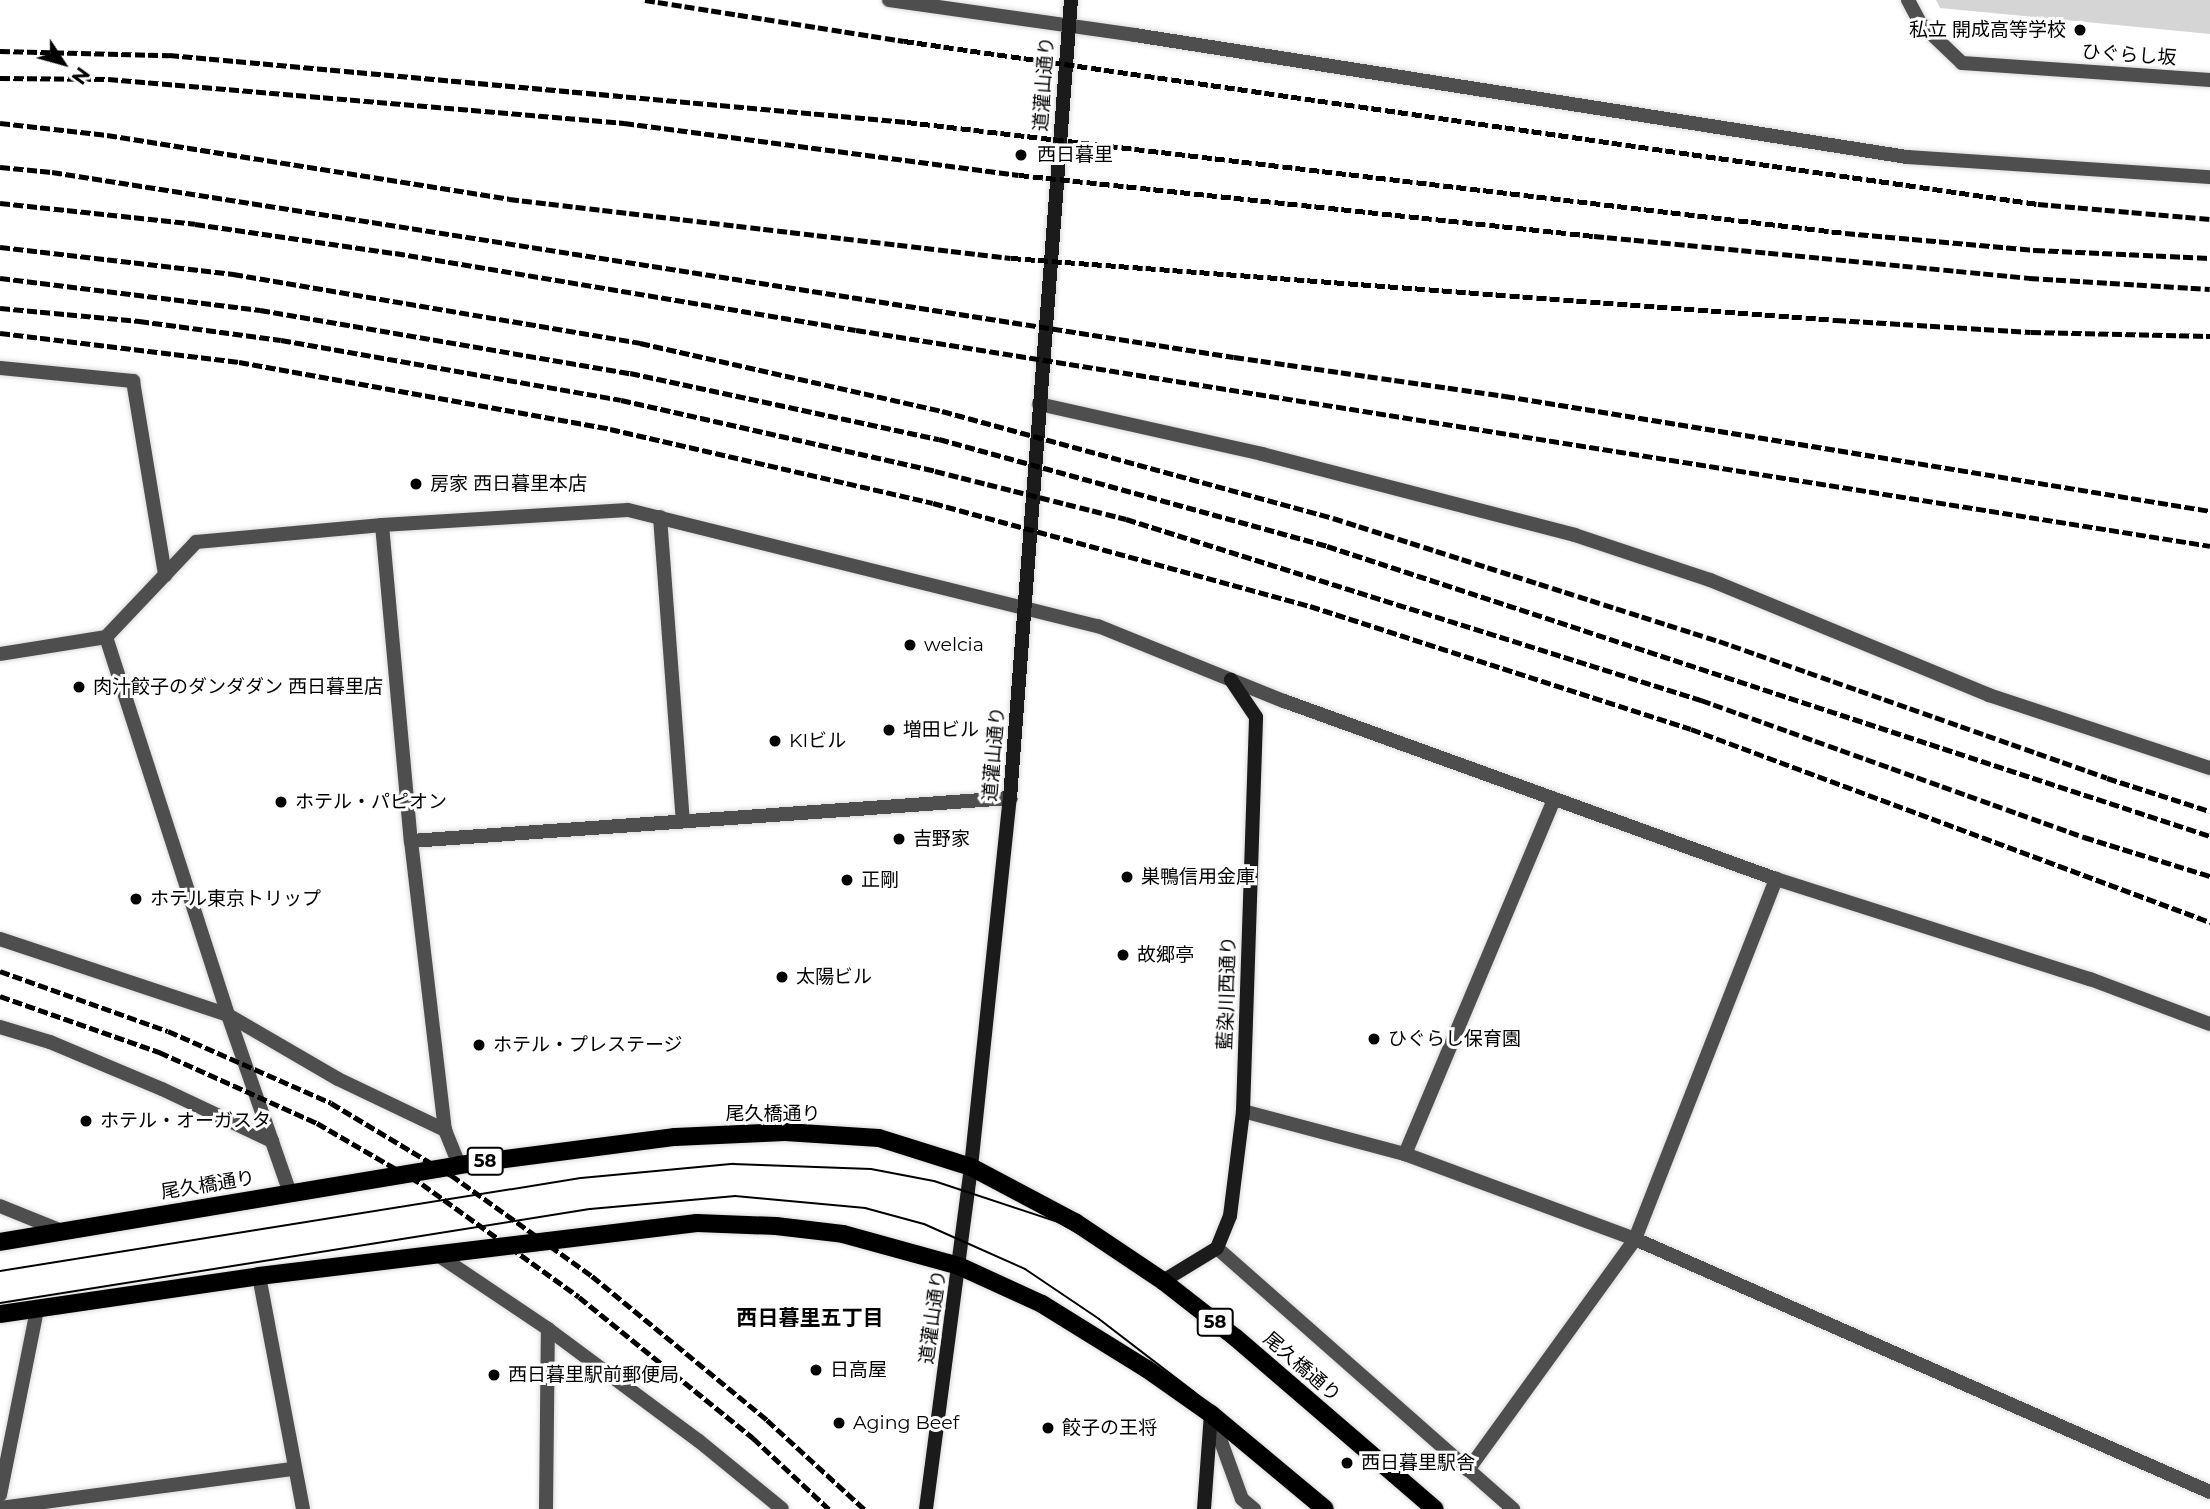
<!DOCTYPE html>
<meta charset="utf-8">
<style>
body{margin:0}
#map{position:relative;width:2210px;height:1509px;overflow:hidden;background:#fff;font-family:Montserrat,"Noto Sans JP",sans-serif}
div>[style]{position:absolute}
.green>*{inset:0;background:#d5d5d5}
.roads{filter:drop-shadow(0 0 2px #dbdbdb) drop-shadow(0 0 2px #dbdbdb)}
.lane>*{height:14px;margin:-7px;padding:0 7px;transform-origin:7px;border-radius:7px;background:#4e4e4e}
.street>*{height:14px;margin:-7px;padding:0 7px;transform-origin:7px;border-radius:7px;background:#4e4e4e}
.secondary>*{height:14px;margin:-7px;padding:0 7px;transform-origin:7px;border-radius:7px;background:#1b1b1b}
.primary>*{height:18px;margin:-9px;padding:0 9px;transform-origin:9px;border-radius:9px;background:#000}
.tram>*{height:2px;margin:-1px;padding:0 1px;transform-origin:1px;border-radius:1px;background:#000}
.rail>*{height:5px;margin-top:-2.5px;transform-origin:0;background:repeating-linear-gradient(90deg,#000 0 10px,transparent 0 13.5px)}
.dots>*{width:19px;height:19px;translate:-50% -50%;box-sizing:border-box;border:4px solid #fff;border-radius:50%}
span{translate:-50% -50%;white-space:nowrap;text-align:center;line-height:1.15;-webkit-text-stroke:6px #fff;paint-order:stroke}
.shield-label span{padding:2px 5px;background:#fff;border:2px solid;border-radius:5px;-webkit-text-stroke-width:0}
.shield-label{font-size:18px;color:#000;font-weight:700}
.poi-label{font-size:19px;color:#000}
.right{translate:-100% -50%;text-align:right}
.left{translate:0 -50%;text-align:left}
.street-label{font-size:19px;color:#000}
.neighbourhood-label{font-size:21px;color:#000;font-weight:700}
.north{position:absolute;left:28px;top:28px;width:70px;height:70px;-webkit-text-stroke:5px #fff;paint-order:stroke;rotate:126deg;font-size:19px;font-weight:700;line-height:28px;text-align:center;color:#000}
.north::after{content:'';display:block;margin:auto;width:24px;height:32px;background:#000;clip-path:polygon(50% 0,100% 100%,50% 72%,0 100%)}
</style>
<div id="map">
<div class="green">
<div style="clip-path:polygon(1936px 0,2210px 0,2210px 34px,1940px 8px)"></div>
</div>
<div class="roads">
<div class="lane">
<div style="left:660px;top:517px;width:305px;rotate:85.7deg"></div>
</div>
<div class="street">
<div style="left:889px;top:0;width:248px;rotate:8.1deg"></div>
<div style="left:1135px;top:35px;width:782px;rotate:8.98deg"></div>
<div style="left:1907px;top:157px;width:304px;rotate:3.8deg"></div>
<div style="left:1908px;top:0;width:26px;rotate:62deg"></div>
<div style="left:1920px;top:23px;width:58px;rotate:43.6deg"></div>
<div style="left:1962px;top:63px;width:249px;rotate:3.9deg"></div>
<div style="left:0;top:368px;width:134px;rotate:5.6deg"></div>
<div style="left:133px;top:381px;width:197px;rotate:80.6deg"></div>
<div style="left:1039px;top:404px;width:229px;rotate:12.6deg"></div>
<div style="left:1262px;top:454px;width:323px;rotate:14.5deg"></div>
<div style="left:1575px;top:535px;width:142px;rotate:18.4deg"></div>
<div style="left:1710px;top:580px;width:302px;rotate:22.4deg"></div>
<div style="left:1989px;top:695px;width:233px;rotate:18.3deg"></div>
<div style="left:382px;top:525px;width:317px;rotate:84.8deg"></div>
<div style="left:411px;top:841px;width:291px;rotate:83.3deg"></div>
<div style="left:106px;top:637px;width:397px;rotate:72.1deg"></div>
<div style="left:228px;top:1015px;width:188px;rotate:70.8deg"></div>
<div style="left:0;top:654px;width:107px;rotate:-9.1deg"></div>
<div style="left:106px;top:637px;width:131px;rotate:-46.5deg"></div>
<div style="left:196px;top:542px;width:187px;rotate:-5.2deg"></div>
<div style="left:382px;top:525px;width:246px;rotate:-3.5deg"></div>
<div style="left:628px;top:510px;width:484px;rotate:13.9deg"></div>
<div style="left:1098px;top:626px;width:201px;rotate:22deg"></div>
<div style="left:1284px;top:701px;width:523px;rotate:19.89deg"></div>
<div style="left:1776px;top:879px;width:330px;rotate:17.7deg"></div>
<div style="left:2090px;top:979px;width:128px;rotate:20.6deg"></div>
<div style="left:411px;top:841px;width:601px;rotate:-4.11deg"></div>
<div style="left:0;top:939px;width:240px;rotate:18.4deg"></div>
<div style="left:228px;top:1015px;width:127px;rotate:30.2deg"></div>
<div style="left:338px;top:1079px;width:119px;rotate:25.5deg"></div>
<div style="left:445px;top:1130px;width:38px;rotate:68deg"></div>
<div style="left:0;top:1027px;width:52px;rotate:16.7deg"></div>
<div style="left:50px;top:1042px;width:121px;rotate:22.8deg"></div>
<div style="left:162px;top:1089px;width:122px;rotate:25.3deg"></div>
<div style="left:1243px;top:1111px;width:168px;rotate:14.9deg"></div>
<div style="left:1405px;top:1154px;width:245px;rotate:20.3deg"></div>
<div style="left:1635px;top:1239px;width:628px;rotate:23.75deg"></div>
<div style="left:1405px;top:1154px;width:385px;rotate:-67.2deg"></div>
<div style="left:0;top:1206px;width:67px;rotate:22deg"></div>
<div style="left:1217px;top:1248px;width:395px;rotate:41.4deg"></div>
<div style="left:435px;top:1253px;width:136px;rotate:33.9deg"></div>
<div style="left:548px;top:1329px;width:188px;rotate:36.6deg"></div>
<div style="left:699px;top:1441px;width:107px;rotate:39.3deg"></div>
<div style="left:259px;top:1276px;width:237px;rotate:79.3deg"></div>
<div style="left:1211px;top:1414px;width:90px;rotate:70deg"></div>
<div style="left:1242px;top:1499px;width:16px;rotate:40deg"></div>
<div style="left:1468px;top:1470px;width:285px;rotate:-54.1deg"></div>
<div style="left:1635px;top:1239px;width:387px;rotate:-68.6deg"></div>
<div style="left:0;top:1495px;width:190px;rotate:-78.7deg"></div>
<div style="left:0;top:1508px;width:297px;rotate:-7.6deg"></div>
<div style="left:546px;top:1509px;width:180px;rotate:-89.4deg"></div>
</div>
<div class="secondary">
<div style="left:1163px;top:1281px;width:63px;rotate:-31.4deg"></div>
<div style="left:1217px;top:1248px;width:35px;rotate:-68deg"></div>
<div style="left:1230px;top:1216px;width:106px;rotate:-82.9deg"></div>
<div style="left:1243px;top:1111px;width:394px;rotate:-88.1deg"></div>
<div style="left:1256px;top:717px;width:45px;rotate:-124deg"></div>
<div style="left:926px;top:1509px;width:345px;rotate:-82.5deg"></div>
<div style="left:971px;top:1167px;width:371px;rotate:-84deg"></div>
<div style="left:1010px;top:798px;width:800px;rotate:-85.63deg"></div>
<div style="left:1204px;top:1509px;width:95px;rotate:-85.8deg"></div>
</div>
<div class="primary">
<div style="left:0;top:1242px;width:465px;rotate:-9.5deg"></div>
<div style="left:459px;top:1165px;width:218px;rotate:-7.4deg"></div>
<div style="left:675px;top:1137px;width:110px;rotate:-2.6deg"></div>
<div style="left:785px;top:1132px;width:94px;rotate:3.7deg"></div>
<div style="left:879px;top:1138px;width:96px;rotate:17.5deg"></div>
<div style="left:971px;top:1167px;width:118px;rotate:27.9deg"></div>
<div style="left:1075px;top:1222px;width:106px;rotate:33.8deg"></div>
<div style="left:1163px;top:1281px;width:93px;rotate:38deg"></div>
<div style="left:1236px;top:1338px;width:262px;rotate:40.7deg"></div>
<div style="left:0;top:1314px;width:262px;rotate:-8.3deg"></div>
<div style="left:259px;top:1276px;width:441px;rotate:-6.9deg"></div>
<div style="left:697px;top:1223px;width:79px;rotate:2.2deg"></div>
<div style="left:776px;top:1226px;width:67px;rotate:6.8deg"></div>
<div style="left:843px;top:1234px;width:120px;rotate:15.4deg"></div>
<div style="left:959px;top:1266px;width:91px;rotate:24.6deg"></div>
<div style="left:1042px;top:1304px;width:123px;rotate:31.8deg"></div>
<div style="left:1147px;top:1369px;width:78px;rotate:35.1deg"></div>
<div style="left:1211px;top:1414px;width:148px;rotate:39.8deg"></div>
</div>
</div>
<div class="tram">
<div style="left:0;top:1271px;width:588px;rotate:-9.09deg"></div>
<div style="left:581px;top:1178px;width:153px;rotate:-5.3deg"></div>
<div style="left:733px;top:1164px;width:138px;rotate:2.1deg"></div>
<div style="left:871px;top:1169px;width:64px;rotate:10.8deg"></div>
<div style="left:934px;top:1181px;width:131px;rotate:18.3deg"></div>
<div style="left:1058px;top:1222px;width:97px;rotate:29.7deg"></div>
<div style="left:1142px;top:1270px;width:116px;rotate:36.6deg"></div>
<div style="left:1235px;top:1339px;width:264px;rotate:40.1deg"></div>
<div style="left:0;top:1303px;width:597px;rotate:-9.05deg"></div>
<div style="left:590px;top:1209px;width:146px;rotate:-5.1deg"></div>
<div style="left:735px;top:1196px;width:131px;rotate:5.3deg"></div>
<div style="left:865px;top:1208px;width:61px;rotate:15.2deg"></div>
<div style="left:924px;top:1224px;width:111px;rotate:24deg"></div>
<div style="left:1025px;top:1269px;width:89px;rotate:34deg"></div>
<div style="left:1099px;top:1319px;width:118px;rotate:37.5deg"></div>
<div style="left:1193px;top:1391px;width:182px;rotate:40.5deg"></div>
</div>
<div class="rail">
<div style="left:645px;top:0;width:262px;rotate:9deg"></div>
<div style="left:904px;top:41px;width:1146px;rotate:8.18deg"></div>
<div style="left:2038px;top:204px;width:173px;rotate:5deg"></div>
<div style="left:0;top:51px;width:169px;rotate:1.4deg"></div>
<div style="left:169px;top:55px;width:741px;rotate:5.19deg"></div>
<div style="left:907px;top:122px;width:945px;rotate:6.75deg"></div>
<div style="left:1845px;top:233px;width:191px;rotate:5.1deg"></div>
<div style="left:2035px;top:250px;width:175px;rotate:2.6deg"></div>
<div style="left:0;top:78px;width:108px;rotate:0.5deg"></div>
<div style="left:108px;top:79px;width:518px;rotate:4.87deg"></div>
<div style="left:624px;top:123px;width:398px;rotate:7.5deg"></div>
<div style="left:1019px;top:175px;width:578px;rotate:6.06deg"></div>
<div style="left:1594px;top:236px;width:437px;rotate:5.5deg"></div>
<div style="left:2029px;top:278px;width:181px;rotate:3.5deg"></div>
<div style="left:0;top:123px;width:108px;rotate:6.4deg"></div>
<div style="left:107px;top:135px;width:407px;rotate:9deg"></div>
<div style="left:509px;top:199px;width:505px;rotate:6.7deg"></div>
<div style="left:1011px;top:258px;width:827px;rotate:4.3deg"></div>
<div style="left:1836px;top:320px;width:195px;rotate:3.5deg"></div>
<div style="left:2031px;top:332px;width:179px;rotate:1.3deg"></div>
<div style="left:0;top:167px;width:52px;rotate:5.5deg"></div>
<div style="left:52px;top:172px;width:1196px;rotate:8.9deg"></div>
<div style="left:1234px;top:357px;width:274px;rotate:8.2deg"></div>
<div style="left:1505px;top:396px;width:714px;rotate:9.26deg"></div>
<div style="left:0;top:203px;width:196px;rotate:6.1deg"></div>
<div style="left:195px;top:224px;width:202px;rotate:8.3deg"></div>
<div style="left:395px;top:253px;width:467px;rotate:9.5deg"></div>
<div style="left:856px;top:330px;width:1371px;rotate:9.06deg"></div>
<div style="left:0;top:247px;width:235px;rotate:6.6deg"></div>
<div style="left:233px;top:274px;width:413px;rotate:9.6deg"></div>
<div style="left:640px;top:343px;width:310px;rotate:12.7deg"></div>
<div style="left:942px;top:411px;width:405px;rotate:15.3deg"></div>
<div style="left:1333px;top:518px;width:405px;rotate:17.7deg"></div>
<div style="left:1719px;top:641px;width:411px;rotate:19.4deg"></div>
<div style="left:2107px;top:778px;width:108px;rotate:17.8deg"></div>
<div style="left:0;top:278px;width:262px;rotate:7deg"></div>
<div style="left:260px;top:310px;width:375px;rotate:9.7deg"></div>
<div style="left:630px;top:373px;width:316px;rotate:12.1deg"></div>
<div style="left:939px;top:439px;width:402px;rotate:15.4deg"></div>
<div style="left:1327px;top:546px;width:929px;rotate:18.18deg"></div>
<div style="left:0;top:308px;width:140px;rotate:5.3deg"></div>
<div style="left:139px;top:321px;width:143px;rotate:7.6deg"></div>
<div style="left:281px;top:340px;width:345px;rotate:10deg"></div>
<div style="left:621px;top:400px;width:322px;rotate:12.7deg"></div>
<div style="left:935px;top:471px;width:197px;rotate:14.1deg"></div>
<div style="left:1126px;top:519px;width:603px;rotate:17.47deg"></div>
<div style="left:1701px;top:700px;width:407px;rotate:19.7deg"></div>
<div style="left:2084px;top:837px;width:132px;rotate:17.2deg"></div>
<div style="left:0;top:333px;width:241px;rotate:6.9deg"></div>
<div style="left:239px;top:362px;width:377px;rotate:10.2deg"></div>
<div style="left:610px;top:429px;width:331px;rotate:12.9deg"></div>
<div style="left:933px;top:503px;width:391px;rotate:15.3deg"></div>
<div style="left:1310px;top:606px;width:400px;rotate:17.9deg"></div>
<div style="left:1691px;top:729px;width:554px;rotate:20.4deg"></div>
<div style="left:0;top:971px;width:178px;rotate:19.7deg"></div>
<div style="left:168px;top:1031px;width:178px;rotate:23.8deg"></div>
<div style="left:331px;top:1103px;width:140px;rotate:31deg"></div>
<div style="left:451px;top:1175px;width:173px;rotate:35.6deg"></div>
<div style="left:592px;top:1276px;width:227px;rotate:39.4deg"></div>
<div style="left:767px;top:1420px;width:132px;rotate:42.5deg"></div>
<div style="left:0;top:996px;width:169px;rotate:19.4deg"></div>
<div style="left:159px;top:1052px;width:173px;rotate:24.2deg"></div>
<div style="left:317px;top:1123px;width:121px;rotate:30.2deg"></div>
<div style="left:422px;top:1184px;width:193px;rotate:35.7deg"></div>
<div style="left:579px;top:1297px;width:224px;rotate:39deg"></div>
<div style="left:753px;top:1438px;width:104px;rotate:43.1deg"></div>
</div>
<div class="dots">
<div style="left:2080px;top:30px;background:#000"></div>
<div style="left:1021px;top:155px;background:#000"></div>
<div style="left:416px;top:484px;background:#000"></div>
<div style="left:910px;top:645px;background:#000"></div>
<div style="left:79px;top:687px;background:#000"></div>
<div style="left:889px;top:730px;background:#000"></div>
<div style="left:775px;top:741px;background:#000"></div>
<div style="left:281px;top:802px;background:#000"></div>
<div style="left:899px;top:839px;background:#000"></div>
<div style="left:1127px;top:877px;background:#000"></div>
<div style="left:847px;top:880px;background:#000"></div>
<div style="left:136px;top:899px;background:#000"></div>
<div style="left:1123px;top:955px;background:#000"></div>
<div style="left:782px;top:977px;background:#000"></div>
<div style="left:1374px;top:1039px;background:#000"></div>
<div style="left:479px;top:1045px;background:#000"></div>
<div style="left:86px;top:1121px;background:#000"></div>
<div style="left:816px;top:1370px;background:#000"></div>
<div style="left:494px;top:1375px;background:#000"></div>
<div style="left:839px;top:1423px;background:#000"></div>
<div style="left:1048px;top:1428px;background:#000"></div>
<div style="left:1347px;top:1463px;background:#000"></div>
</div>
<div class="shield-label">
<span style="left:485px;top:1161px">58</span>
<span style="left:1215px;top:1322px">58</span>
</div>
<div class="poi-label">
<span class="right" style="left:2066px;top:30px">私立 開成高等学校</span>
<span class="left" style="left:1037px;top:155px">西日暮里</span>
<span class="left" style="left:430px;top:484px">房家 西日暮里本店</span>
<span class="left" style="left:924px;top:645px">welcia</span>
<span class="left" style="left:93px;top:687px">肉汁餃子のダンダダン 西日暮里店</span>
<span class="left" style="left:903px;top:730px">増田ビル</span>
<span class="left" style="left:789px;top:741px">KIビル</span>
<span class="left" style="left:295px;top:802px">ホテル・パピオン</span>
<span class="left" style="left:913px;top:839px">吉野家</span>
<span class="left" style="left:1141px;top:877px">巣鴨信用金庫</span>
<span class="left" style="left:861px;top:880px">正剛</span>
<span class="left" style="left:150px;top:899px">ホテル東京トリップ</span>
<span class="left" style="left:1137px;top:955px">故郷亭</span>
<span class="left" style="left:796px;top:977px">太陽ビル</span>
<span class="left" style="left:1388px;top:1039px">ひぐらし保育園</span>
<span class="left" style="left:493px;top:1045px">ホテル・プレステージ</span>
<span class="left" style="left:100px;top:1121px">ホテル・オーガスタ</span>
<span class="left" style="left:830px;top:1370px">日高屋</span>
<span class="left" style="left:508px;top:1375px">西日暮里駅前郵便局</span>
<span class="left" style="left:853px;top:1423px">Aging Beef</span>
<span class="left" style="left:1062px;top:1428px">餃子の王将</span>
<span class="left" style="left:1361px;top:1463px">西日暮里駅舎</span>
</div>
<div class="street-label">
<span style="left:2129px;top:55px;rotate:4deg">ひぐらし坂</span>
<span style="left:1044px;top:84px;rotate:-86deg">道灌山通り</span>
<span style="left:994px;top:754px;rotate:-85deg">道灌山通り</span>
<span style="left:1227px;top:993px;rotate:-88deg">藍染川西通り</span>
<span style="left:773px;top:1114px">尾久橋通り</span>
<span style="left:208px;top:1185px;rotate:-9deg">尾久橋通り</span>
<span style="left:933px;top:1317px;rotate:-82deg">道灌山通り</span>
<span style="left:1302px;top:1367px;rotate:41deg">尾久橋通り</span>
</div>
<div class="neighbourhood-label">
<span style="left:810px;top:1318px">西日暮里五丁目</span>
</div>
<div class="north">N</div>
</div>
